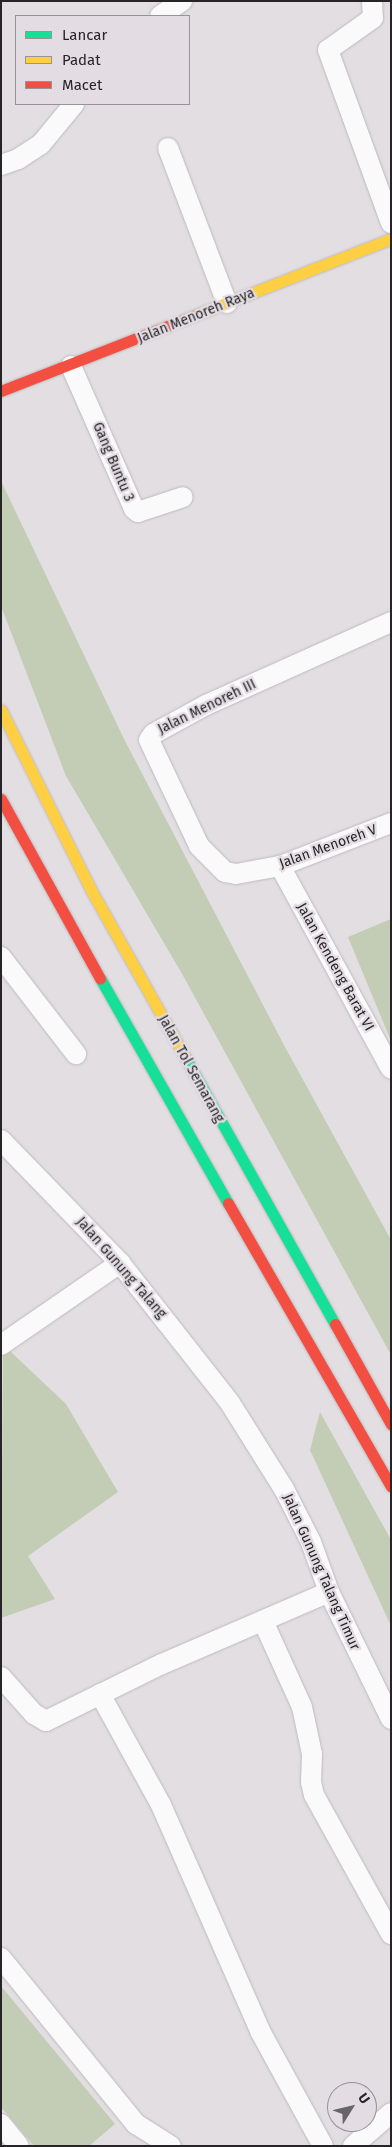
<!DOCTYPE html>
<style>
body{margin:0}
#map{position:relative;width:392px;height:2147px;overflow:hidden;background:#e2dee2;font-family:"Fira Sans",sans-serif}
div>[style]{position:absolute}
.green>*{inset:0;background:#c3cdb5}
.roads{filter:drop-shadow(0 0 1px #bdbabd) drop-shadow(0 0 1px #bdbabd)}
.street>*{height:20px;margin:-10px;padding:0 10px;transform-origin:10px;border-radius:10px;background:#fbfafb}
.fast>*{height:11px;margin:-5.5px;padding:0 5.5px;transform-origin:5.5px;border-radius:5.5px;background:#16e098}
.slow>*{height:11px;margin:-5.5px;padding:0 5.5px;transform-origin:5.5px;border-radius:5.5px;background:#ffcf43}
.jam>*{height:11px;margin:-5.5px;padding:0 5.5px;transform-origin:5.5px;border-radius:5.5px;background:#f24e42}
span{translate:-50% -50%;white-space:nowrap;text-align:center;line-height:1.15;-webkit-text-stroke:4.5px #e3dde3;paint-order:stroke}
.street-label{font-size:14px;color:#262426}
.frame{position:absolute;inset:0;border:2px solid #262426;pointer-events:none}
.legend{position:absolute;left:15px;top:15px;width:175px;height:90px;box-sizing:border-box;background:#e3dde3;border:1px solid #979397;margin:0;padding:6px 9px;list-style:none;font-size:15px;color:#262426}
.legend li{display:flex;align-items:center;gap:10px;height:25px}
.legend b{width:25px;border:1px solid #979397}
.north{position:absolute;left:327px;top:2082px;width:50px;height:50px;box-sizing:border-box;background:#e3dde3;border:1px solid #979397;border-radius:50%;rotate:54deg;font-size:14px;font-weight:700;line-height:20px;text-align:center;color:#262426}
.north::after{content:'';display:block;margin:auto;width:18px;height:22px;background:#686568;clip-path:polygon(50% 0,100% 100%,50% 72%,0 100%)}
</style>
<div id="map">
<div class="green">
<div style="clip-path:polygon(1px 481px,125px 741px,285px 1047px,391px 1240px,391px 1355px,181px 972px,66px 776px,1px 606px)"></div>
<div style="clip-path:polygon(391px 919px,391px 1041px,348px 937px)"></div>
<div style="clip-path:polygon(3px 1349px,11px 1352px,66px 1404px,118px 1492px,28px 1556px,55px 1599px,1px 1618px)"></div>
<div style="clip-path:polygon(320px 1412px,391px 1540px,391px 1626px,310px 1450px)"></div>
<div style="clip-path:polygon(1px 1986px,115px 2124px,89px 2146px,34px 2146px,1px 2107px)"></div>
</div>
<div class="roads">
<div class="street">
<div style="left:372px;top:1px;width:17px;rotate:87deg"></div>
<div style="left:373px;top:18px;width:55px;rotate:144.6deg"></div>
<div style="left:328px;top:50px;width:184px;rotate:70deg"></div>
<div style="left:160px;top:16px;width:27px;rotate:-34deg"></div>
<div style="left:168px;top:148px;width:166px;rotate:69.2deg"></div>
<div style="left:1px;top:165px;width:18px;rotate:-19deg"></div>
<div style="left:18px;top:159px;width:27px;rotate:-33deg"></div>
<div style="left:41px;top:144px;width:52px;rotate:-50.5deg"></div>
<div style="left:71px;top:366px;width:156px;rotate:66.2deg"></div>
<div style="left:134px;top:509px;width:5px;rotate:37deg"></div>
<div style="left:138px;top:512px;width:47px;rotate:-18.4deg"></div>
<div style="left:391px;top:622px;width:203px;rotate:155.8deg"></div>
<div style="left:206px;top:705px;width:60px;rotate:151.3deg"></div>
<div style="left:153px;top:734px;width:7px;rotate:124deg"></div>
<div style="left:149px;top:740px;width:117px;rotate:64.7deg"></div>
<div style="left:199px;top:846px;width:37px;rotate:45deg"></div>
<div style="left:225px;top:872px;width:11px;rotate:10deg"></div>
<div style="left:236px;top:874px;width:45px;rotate:-10.3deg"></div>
<div style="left:280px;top:866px;width:119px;rotate:-21.2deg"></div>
<div style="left:280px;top:866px;width:231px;rotate:61.3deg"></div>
<div style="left:1px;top:957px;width:123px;rotate:52.3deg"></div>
<div style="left:1px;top:1140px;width:171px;rotate:45.9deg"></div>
<div style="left:120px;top:1263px;width:178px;rotate:51.8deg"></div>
<div style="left:230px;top:1403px;width:102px;rotate:57.9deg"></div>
<div style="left:284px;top:1489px;width:59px;rotate:63deg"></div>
<div style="left:311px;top:1542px;width:53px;rotate:70.2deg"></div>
<div style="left:329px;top:1592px;width:141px;rotate:64deg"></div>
<div style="left:1px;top:1345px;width:145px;rotate:-34.6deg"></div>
<div style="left:263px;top:1621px;width:94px;rotate:65.6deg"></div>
<div style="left:302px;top:1707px;width:48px;rotate:78deg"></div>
<div style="left:312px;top:1754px;width:28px;rotate:92deg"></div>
<div style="left:311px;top:1782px;width:13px;rotate:77deg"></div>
<div style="left:314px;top:1795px;width:159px;rotate:61deg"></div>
<div style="left:1px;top:1677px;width:50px;rotate:48.3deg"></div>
<div style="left:34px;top:1714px;width:14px;rotate:30deg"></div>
<div style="left:46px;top:1721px;width:129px;rotate:-26.2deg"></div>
<div style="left:162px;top:1664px;width:182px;rotate:-23.3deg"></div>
<div style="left:100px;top:1694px;width:127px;rotate:61.2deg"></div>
<div style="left:161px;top:1805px;width:247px;rotate:66.3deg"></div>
<div style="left:260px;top:2031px;width:131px;rotate:61.3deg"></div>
<div style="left:1px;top:1958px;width:214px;rotate:50.9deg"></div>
<div style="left:136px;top:2124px;width:41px;rotate:32.2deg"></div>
<div style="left:1px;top:2124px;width:28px;rotate:51deg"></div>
<div style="left:353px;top:2146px;width:50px;rotate:-41deg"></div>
</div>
<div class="fast">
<div style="left:100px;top:978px;width:259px;rotate:60.4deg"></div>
<div style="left:185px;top:1057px;width:306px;rotate:60.7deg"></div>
</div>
<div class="slow">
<div style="left:193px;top:316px;width:212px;rotate:-21.3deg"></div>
<div style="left:1px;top:710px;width:201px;rotate:63.4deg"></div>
<div style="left:91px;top:890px;width:192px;rotate:60.6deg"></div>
</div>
<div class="jam">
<div style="left:1px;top:391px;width:206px;rotate:-21.3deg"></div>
<div style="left:1px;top:799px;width:205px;rotate:61.1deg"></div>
<div style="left:228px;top:1203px;width:327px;rotate:60.1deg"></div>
<div style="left:335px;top:1324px;width:115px;rotate:60.8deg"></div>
</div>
</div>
<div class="street-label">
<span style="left:196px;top:316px;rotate:-22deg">Jalan Menoreh Raya</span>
<span style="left:113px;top:462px;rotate:67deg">Gang Buntu 3</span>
<span style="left:207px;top:707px;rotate:-26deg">Jalan Menoreh III</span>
<span style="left:328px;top:847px;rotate:-20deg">Jalan Menoreh V</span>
<span style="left:335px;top:967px;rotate:61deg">Jalan Kendeng Barat VI</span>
<span style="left:191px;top:1069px;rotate:61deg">Jalan Tol Semarang</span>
<span style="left:121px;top:1268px;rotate:49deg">Jalan Gunung Talang</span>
<span style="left:321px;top:1572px;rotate:66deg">Jalan Gunung Talang Timur</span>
</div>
<div class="frame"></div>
<ul class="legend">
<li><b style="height:6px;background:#16e098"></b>Lancar</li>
<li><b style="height:6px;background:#ffcf43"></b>Padat</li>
<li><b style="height:6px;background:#f24e42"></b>Macet</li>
</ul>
<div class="north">U</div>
</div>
